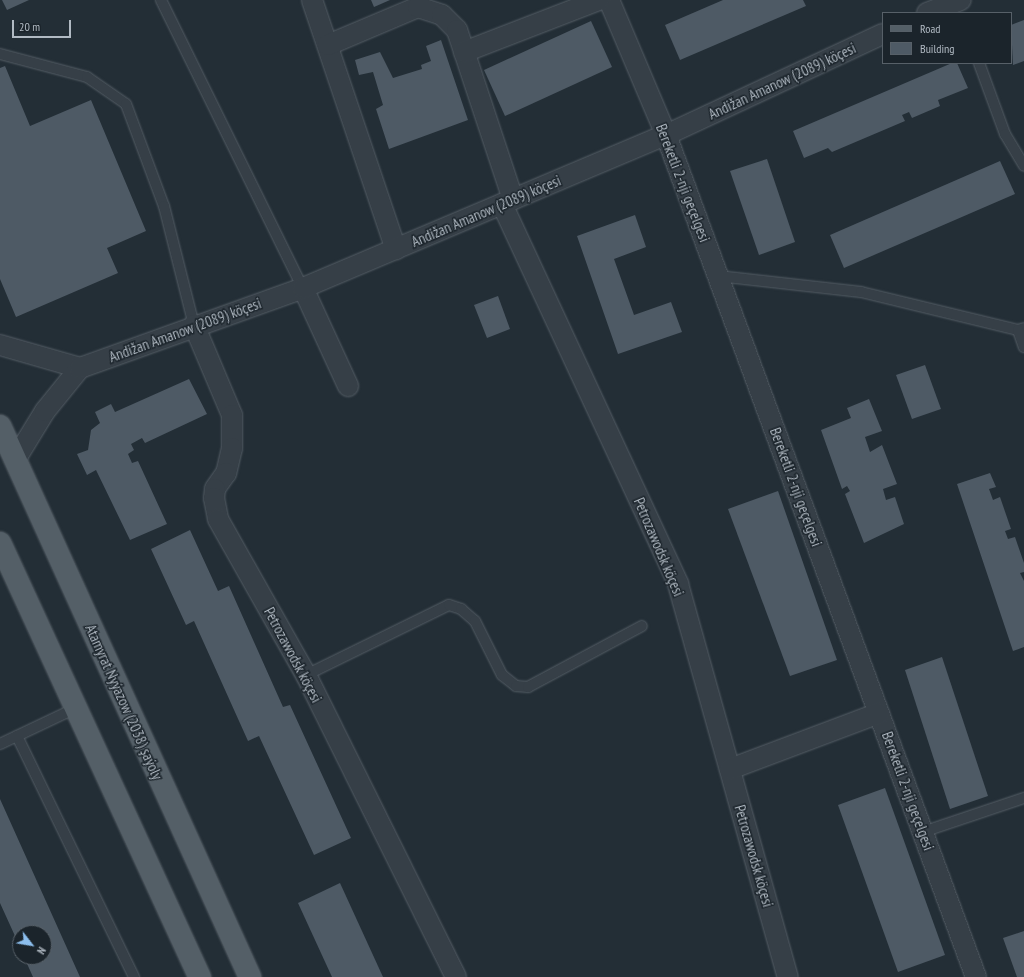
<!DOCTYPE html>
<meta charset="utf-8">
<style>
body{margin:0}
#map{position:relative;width:1024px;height:977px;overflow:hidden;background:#232e36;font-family:"PT Sans Narrow",sans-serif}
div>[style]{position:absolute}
.building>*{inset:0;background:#4e5a65}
.roads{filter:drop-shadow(0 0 1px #545d65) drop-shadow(0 0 1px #545d65)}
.lane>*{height:10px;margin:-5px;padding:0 5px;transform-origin:5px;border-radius:5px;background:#363f47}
.street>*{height:20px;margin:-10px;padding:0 10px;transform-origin:10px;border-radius:10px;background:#363f47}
.primary>*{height:22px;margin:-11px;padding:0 11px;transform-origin:11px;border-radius:11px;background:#545f67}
span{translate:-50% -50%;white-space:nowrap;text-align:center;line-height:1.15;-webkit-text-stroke:3px #1b242b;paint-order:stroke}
.street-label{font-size:15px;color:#b1bac3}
.legend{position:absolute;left:882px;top:12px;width:130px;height:52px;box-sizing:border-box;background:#1b242b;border:1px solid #576068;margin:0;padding:5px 7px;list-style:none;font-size:12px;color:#b1bac3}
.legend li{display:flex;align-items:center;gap:8px;height:20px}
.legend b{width:20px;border:1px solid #576068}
.north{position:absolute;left:12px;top:925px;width:40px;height:40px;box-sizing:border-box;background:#1b242b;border:1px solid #576068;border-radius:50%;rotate:121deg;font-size:11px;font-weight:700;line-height:16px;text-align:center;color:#b1bac3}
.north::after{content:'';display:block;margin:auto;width:14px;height:18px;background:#8cbeed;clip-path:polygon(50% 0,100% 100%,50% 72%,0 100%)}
.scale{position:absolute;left:12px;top:20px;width:59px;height:18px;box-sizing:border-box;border:2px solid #b1bac3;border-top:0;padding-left:5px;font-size:12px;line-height:14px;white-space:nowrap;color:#b1bac3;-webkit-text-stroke:3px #1b242b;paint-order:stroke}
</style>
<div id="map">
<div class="building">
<div style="clip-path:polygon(2px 0,29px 0,7px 10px)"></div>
<div style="clip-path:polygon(371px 0,390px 0,374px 7px)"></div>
<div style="clip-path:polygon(723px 0,803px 0,806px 6px,680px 60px,665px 25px)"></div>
<div style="clip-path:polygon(1024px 20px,1024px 61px,1013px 65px,1011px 25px)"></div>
<div style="clip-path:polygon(591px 21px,612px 67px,505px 116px,484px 70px)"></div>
<div style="clip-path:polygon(441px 40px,468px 120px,389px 149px,376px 109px,383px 105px,373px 72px,359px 75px,355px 60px,380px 52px,393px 78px,422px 69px,421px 65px,431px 61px,426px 46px)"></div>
<div style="clip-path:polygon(952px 63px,957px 63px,968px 88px,938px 100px,940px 106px,912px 118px,909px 112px,902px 115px,905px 121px,832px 152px,828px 148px,804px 158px,793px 131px)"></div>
<div style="clip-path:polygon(5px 66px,30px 126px,91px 100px,146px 231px,107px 248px,118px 273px,16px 317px,0 279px,0 68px)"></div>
<div style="clip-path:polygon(767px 159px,795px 242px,759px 255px,730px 171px)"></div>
<div style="clip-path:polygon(1000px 161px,1015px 194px,844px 268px,830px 235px)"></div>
<div style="clip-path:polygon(635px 215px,646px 247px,614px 259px,634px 315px,671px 302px,682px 332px,618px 354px,577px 236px)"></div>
<div style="clip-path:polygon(498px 296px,510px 329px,487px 338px,474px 305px)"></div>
<div style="clip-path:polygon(925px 365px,941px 409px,912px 419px,896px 375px)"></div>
<div style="clip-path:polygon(189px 379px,207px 414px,145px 443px,142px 438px,131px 444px,134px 450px,128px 454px,132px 463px,138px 461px,167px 524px,130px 540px,96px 470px,87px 475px,77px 454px,88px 450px,91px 430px,100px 423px,95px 412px,111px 404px,115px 412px)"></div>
<div style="clip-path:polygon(869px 399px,882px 431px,865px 437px,870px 452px,882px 445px,897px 484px,883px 489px,886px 500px,895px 497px,904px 524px,864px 543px,845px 494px,850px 491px,847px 486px,842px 489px,821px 430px,851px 418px,847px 408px)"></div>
<div style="clip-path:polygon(990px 473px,996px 487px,989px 489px,993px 500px,1000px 497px,1011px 529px,1005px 531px,1008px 539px,1015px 537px,1024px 563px,1024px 572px,1020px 573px,1024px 581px,1024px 647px,1013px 651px,957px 484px)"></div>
<div style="clip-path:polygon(778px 491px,837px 660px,790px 676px,728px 509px)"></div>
<div style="clip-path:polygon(190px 530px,218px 591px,229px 586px,283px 707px,290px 705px,351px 838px,314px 855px,259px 736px,248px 741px,194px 621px,186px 625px,151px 549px)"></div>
<div style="clip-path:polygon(942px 657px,988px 796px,950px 809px,905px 670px)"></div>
<div style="clip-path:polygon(885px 788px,945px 955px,898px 972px,838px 805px)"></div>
<div style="clip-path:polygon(0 799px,80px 977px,33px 977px,24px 957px,44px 957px,44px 933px,20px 933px,20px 947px,0 903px)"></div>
<div style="clip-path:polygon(340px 883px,383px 977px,332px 977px,298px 903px)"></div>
<div style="clip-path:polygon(1024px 931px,1024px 977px,1017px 977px,1003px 938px)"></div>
</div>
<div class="roads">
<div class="lane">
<div style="left:161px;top:0;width:321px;rotate:63.8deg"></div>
<div style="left:0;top:54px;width:90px;rotate:14.8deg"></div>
<div style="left:87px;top:77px;width:47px;rotate:34.7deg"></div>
<div style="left:126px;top:104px;width:109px;rotate:69.6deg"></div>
<div style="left:164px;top:206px;width:123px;rotate:75.9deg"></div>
<div style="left:979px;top:63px;width:76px;rotate:69.9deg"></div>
<div style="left:1005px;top:134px;width:37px;rotate:59deg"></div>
<div style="left:718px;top:276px;width:144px;rotate:6.4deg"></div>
<div style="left:861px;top:292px;width:162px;rotate:13.6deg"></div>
<div style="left:1018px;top:330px;width:6px;rotate:-18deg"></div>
<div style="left:1018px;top:330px;width:18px;rotate:71deg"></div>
<div style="left:306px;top:675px;width:159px;rotate:-26.1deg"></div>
<div style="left:449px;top:605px;width:13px;rotate:18deg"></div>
<div style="left:461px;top:609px;width:18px;rotate:41deg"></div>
<div style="left:475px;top:621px;width:60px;rotate:63.4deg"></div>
<div style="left:502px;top:675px;width:18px;rotate:38deg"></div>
<div style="left:516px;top:686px;width:12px;rotate:5deg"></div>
<div style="left:528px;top:687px;width:129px;rotate:-28.2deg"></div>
<div style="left:17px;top:736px;width:268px;rotate:64.1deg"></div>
<div style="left:0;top:744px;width:84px;rotate:-25.3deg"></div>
<div style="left:923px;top:832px;width:107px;rotate:-18.6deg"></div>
</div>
<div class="street">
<div style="left:312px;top:0;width:263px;rotate:71.4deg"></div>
<div style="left:609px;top:0;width:147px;rotate:67.1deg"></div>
<div style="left:666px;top:135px;width:897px;rotate:69.79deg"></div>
<div style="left:927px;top:13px;width:36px;rotate:-21deg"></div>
<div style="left:328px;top:45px;width:98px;rotate:-22.9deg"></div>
<div style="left:418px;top:7px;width:25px;rotate:18deg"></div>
<div style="left:442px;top:15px;width:21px;rotate:45deg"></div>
<div style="left:457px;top:30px;width:178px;rotate:71.7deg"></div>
<div style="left:464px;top:52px;width:145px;rotate:-21.1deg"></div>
<div style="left:502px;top:204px;width:419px;rotate:65.1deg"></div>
<div style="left:678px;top:584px;width:408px;rotate:74.4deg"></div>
<div style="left:303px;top:288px;width:108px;rotate:65.3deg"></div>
<div style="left:194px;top:325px;width:98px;rotate:67.1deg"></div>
<div style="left:232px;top:415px;width:33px;rotate:90deg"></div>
<div style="left:232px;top:448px;width:26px;rotate:103deg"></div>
<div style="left:226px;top:473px;width:19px;rotate:125deg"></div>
<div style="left:215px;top:489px;width:9px;rotate:96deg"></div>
<div style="left:214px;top:498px;width:21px;rotate:79deg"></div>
<div style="left:218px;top:519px;width:179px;rotate:60.6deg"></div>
<div style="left:306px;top:675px;width:337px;rotate:63.6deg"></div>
<div style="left:0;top:345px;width:83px;rotate:16deg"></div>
<div style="left:15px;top:460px;width:57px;rotate:-58.5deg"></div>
<div style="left:45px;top:411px;width:55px;rotate:-50.9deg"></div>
<div style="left:80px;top:368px;width:237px;rotate:-19.7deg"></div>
<div style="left:303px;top:288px;width:394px;rotate:-22.9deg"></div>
<div style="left:666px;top:135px;width:239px;rotate:-25deg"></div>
<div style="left:730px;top:769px;width:159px;rotate:-20.6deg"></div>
</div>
<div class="primary">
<div style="left:0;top:426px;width:605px;rotate:65.6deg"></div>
<div style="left:0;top:543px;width:478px;rotate:65.3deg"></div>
</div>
</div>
<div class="street-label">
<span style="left:782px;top:81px;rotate:-25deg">Andižan Amanow (2089) köçesi</span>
<span style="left:683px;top:183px;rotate:69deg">Bereketli 2-nji geçelgesi</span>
<span style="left:486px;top:211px;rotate:-23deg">Andižan Amanow (2089) köçesi</span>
<span style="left:185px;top:330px;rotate:-20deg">Andižan Amanow (2089) köçesi</span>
<span style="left:796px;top:487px;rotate:70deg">Bereketli 2-nji geçelgesi</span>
<span style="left:659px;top:547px;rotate:67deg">Petrozawodsk köçesi</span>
<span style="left:293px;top:655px;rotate:62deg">Petrozawodsk köçesi</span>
<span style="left:124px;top:702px;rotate:66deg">Atamyrat Nyýazow (2038) şaýoly</span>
<span style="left:908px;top:791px;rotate:70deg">Bereketli 2-nji geçelgesi</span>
<span style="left:754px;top:856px;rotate:74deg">Petrozawodsk köçesi</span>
</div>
<ul class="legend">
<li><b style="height:5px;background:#545f67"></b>Road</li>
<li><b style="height:11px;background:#4e5a65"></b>Building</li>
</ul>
<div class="north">N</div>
<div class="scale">20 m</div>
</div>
